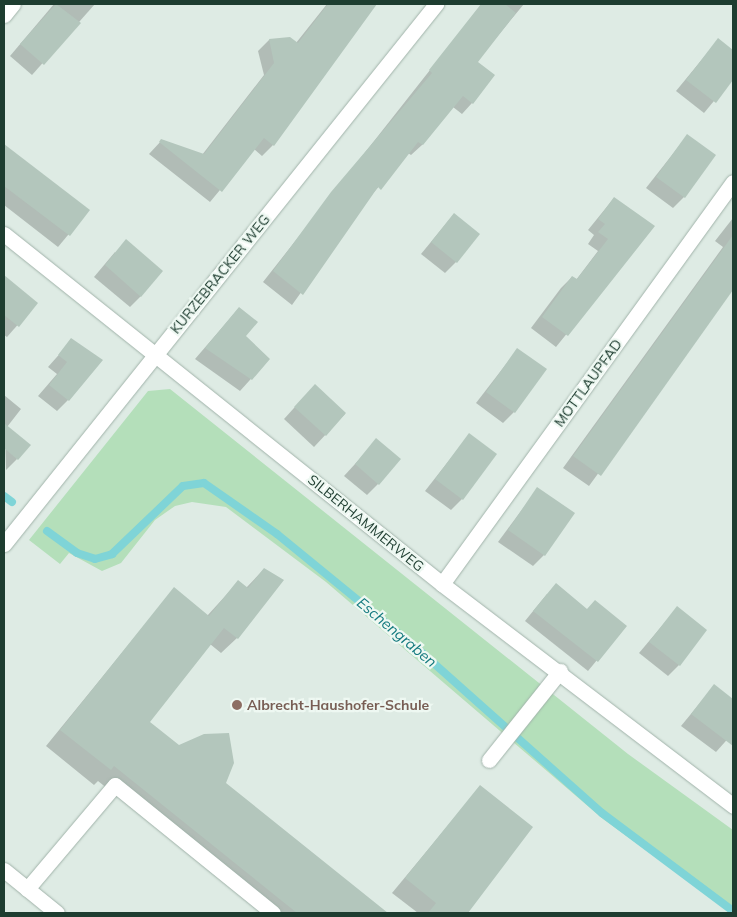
<!DOCTYPE html>
<style>
body{margin:0}
#map{position:relative;width:737px;height:917px;overflow:hidden;background:#deebe4;font-family:Mulish,sans-serif}
div>[style]{position:absolute}
.green>*{inset:0;background:#b4dfba}
.shadow>*{inset:0;background:#0003}
.stream>*{height:8px;margin:-4px;padding:0 4px;transform-origin:4px;border-radius:4px;background:#7fd4d7}
.building>*{inset:0;background:#b3c6bc}
.roads{filter:drop-shadow(0 0 1px #a1b3aa) drop-shadow(0 0 1px #a1b3aa)}
.service>*{height:15px;margin:-7.5px;padding:0 7.5px;transform-origin:7.5px;border-radius:7.5px;background:#fff}
.minor>*{height:15px;margin:-7.5px;padding:0 7.5px;transform-origin:7.5px;border-radius:7.5px;background:#fff}
.dots>*{width:14px;height:14px;translate:-50% -50%;box-sizing:border-box;border:2px solid #eef8f2;border-radius:50%}
span{translate:-50% -50%;white-space:nowrap;text-align:center;line-height:1.15;-webkit-text-stroke:4.5px #eef8f2;paint-order:stroke}
.street-label{font-size:14px;color:#1e3d30}
.education-label{font-size:14px;color:#785e54;font-weight:700}
.left{translate:0 -50%;text-align:left}
.water-label{font-size:15px;color:#12797e;font-style:italic}
.frame{position:absolute;inset:0;border:5px solid #1e3d30;pointer-events:none}
</style>
<div id="map">
<div class="green">
<div style="clip-path:polygon(170px 389px,628px 754px,733px 830px,733px 913px,603px 819px,326px 582px,226px 507px,192px 502px,175px 506px,155px 520px,121px 563px,102px 571px,69px 553px,60px 564px,29px 540px,148px 391px)"></div>
</div>
<div class="shadow">
<div style="clip-path:polygon(54px 4px,95px 4px,32px 75px,10px 56px)"></div>
<div style="clip-path:polygon(327px 4px,365px 4px,371px 9px,273px 145px,262px 156px,254px 149px,210px 202px,149px 154px,162px 140px,202px 155px,264px 75px,258px 51px,269px 40px,296px 43px)"></div>
<div style="clip-path:polygon(482px 4px,524px 4px,476px 62px,472px 103px,462px 114px,453px 107px,422px 145px,411px 155px,408px 153px,368px 199px,292px 305px,263px 282px)"></div>
<div style="clip-path:polygon(718px 40px,733px 51px,733px 78px,704px 113px,676px 91px)"></div>
<div style="clip-path:polygon(687px 136px,684px 197px,673px 208px,646px 188px)"></div>
<div style="clip-path:polygon(4px 146px,88px 211px,58px 247px,4px 205px)"></div>
<div style="clip-path:polygon(614px 198px,653px 227px,556px 347px,531px 328px,561px 288px,572px 277px,576px 280px,598px 251px,588px 244px,594px 235px,588px 230px)"></div>
<div style="clip-path:polygon(454px 214px,456px 262px,445px 273px,421px 254px)"></div>
<div style="clip-path:polygon(733px 218px,733px 288px,589px 486px,563px 468px,723px 247px,715px 241px)"></div>
<div style="clip-path:polygon(115px 252px,141px 296px,130px 307px,94px 277px)"></div>
<div style="clip-path:polygon(4px 277px,36px 304px,7px 337px,4px 335px)"></div>
<div style="clip-path:polygon(239px 308px,244px 336px,269px 359px,240px 391px,195px 359px)"></div>
<div style="clip-path:polygon(72px 340px,68px 400px,57px 411px,38px 396px,57px 374px,48px 367px)"></div>
<div style="clip-path:polygon(517px 350px,514px 412px,503px 423px,476px 403px)"></div>
<div style="clip-path:polygon(4px 395px,21px 409px,7px 427px,17px 459px,6px 470px)"></div>
<div style="clip-path:polygon(304px 397px,345px 414px,314px 447px,284px 419px)"></div>
<div style="clip-path:polygon(469px 435px,462px 499px,451px 510px,425px 491px)"></div>
<div style="clip-path:polygon(377px 440px,378px 484px,367px 495px,344px 476px)"></div>
<div style="clip-path:polygon(538px 488px,544px 555px,533px 566px,498px 542px)"></div>
<div style="clip-path:polygon(264px 569px,237px 638px,221px 653px,210px 644px,148px 722px,380px 909px,377px 913px,263px 913px,98px 781px,94px 785px,46px 746px,174px 589px,207px 616px,238px 582px,246px 588px)"></div>
<div style="clip-path:polygon(547px 594px,625px 626px,588px 671px,525px 621px)"></div>
<div style="clip-path:polygon(677px 608px,679px 665px,668px 676px,639px 653px)"></div>
<div style="clip-path:polygon(714px 686px,733px 700px,733px 733px,716px 752px,681px 726px)"></div>
<div style="clip-path:polygon(480px 787px,531px 828px,467px 913px,418px 913px,392px 893px)"></div>
</div>
<div class="stream">
<div style="left:4px;top:496px;width:10px;rotate:37deg"></div>
<div style="left:47px;top:531px;width:37px;rotate:36deg"></div>
<div style="left:77px;top:553px;width:19px;rotate:18deg"></div>
<div style="left:95px;top:559px;width:18px;rotate:-16deg"></div>
<div style="left:112px;top:554px;width:98px;rotate:-43.8deg"></div>
<div style="left:183px;top:486px;width:21px;rotate:-8deg"></div>
<div style="left:204px;top:483px;width:89px;rotate:34.9deg"></div>
<div style="left:277px;top:534px;width:185px;rotate:39.3deg"></div>
<div style="left:420px;top:651px;width:244px;rotate:41.7deg"></div>
<div style="left:602px;top:813px;width:164px;rotate:36.8deg"></div>
</div>
<div class="building">
<div style="clip-path:polygon(56px 4px,81px 23px,44px 65px,20px 44px)"></div>
<div style="clip-path:polygon(328px 4px,377px 4px,274px 146px,264px 138px,222px 192px,159px 142px,161px 139px,204px 154px,274px 63px,269px 39px,290px 37px,298px 43px)"></div>
<div style="clip-path:polygon(481px 4px,505px 4px,516px 13px,478px 62px,495px 75px,473px 104px,463px 96px,423px 145px,418px 142px,381px 190px,378px 187px,303px 295px,273px 271px,331px 192px,432px 73px,429px 70px)"></div>
<div style="clip-path:polygon(718px 38px,733px 50px,733px 80px,716px 103px,686px 80px)"></div>
<div style="clip-path:polygon(687px 134px,716px 155px,685px 198px,656px 177px)"></div>
<div style="clip-path:polygon(4px 144px,90px 210px,70px 236px,4px 186px)"></div>
<div style="clip-path:polygon(614px 197px,655px 226px,568px 336px,542px 317px,572px 276px,577px 279px,608px 239px,598px 232px,605px 224px,598px 219px)"></div>
<div style="clip-path:polygon(454px 213px,480px 234px,457px 263px,431px 242px)"></div>
<div style="clip-path:polygon(733px 235px,733px 290px,601px 476px,573px 456px)"></div>
<div style="clip-path:polygon(126px 239px,163px 271px,141px 297px,105px 265px)"></div>
<div style="clip-path:polygon(4px 275px,38px 303px,19px 327px,4px 315px)"></div>
<div style="clip-path:polygon(239px 307px,258px 322px,246px 336px,270px 359px,252px 380px,205px 348px)"></div>
<div style="clip-path:polygon(71px 338px,103px 360px,69px 401px,49px 385px,67px 362px,58px 355px)"></div>
<div style="clip-path:polygon(517px 348px,547px 369px,515px 413px,486px 392px)"></div>
<div style="clip-path:polygon(315px 384px,346px 413px,326px 436px,294px 407px)"></div>
<div style="clip-path:polygon(4px 423px,31px 445px,18px 460px,4px 448px)"></div>
<div style="clip-path:polygon(469px 433px,497px 454px,463px 500px,435px 479px)"></div>
<div style="clip-path:polygon(376px 438px,401px 459px,379px 485px,355px 464px)"></div>
<div style="clip-path:polygon(537px 487px,575px 513px,545px 556px,508px 530px)"></div>
<div style="clip-path:polygon(264px 568px,284px 580px,238px 639px,224px 628px,150px 722px,179px 745px,204px 734px,229px 733px,234px 763px,226px 783px,388px 913px,297px 913px,114px 766px,111px 770px,60px 730px,174px 587px,209px 616px,238px 580px,248px 588px)"></div>
<div style="clip-path:polygon(556px 583px,587px 609px,595px 600px,627px 626px,598px 662px,533px 611px)"></div>
<div style="clip-path:polygon(677px 606px,707px 630px,680px 666px,649px 642px)"></div>
<div style="clip-path:polygon(714px 684px,733px 699px,733px 746px,691px 714px)"></div>
<div style="clip-path:polygon(480px 785px,533px 827px,468px 913px,428px 913px,436px 903px,405px 878px)"></div>
</div>
<div class="roads">
<div class="service">
<div style="left:489px;top:760px;width:114px;rotate:-51.4deg"></div>
<div style="left:27px;top:889px;width:136px;rotate:-49.8deg"></div>
<div style="left:115px;top:785px;width:203px;rotate:39deg"></div>
</div>
<div class="minor">
<div style="left:4px;top:15px;width:14px;rotate:-51deg"></div>
<div style="left:4px;top:234px;width:561px;rotate:38.63deg"></div>
<div style="left:442px;top:584px;width:366px;rotate:37.3deg"></div>
<div style="left:4px;top:544px;width:692px;rotate:-51.34deg"></div>
<div style="left:442px;top:584px;width:496px;rotate:-54.1deg"></div>
<div style="left:4px;top:870px;width:68px;rotate:39.1deg"></div>
</div>
</div>
<div class="dots">
<div style="left:237px;top:705px;background:#8d6e63"></div>
</div>
<div class="street-label">
<span style="left:220px;top:274px;rotate:-51deg">KURZEBRACKER WEG</span>
<span style="left:588px;top:383px;rotate:-54deg">MOTTLAUPFAD</span>
<span style="left:366px;top:523px;rotate:39deg">SILBERHAMMERWEG</span>
</div>
<div class="education-label">
<span class="left" style="left:247px;top:705px">Albrecht-Haushofer-Schule</span>
</div>
<div class="water-label">
<span style="left:397px;top:632px;rotate:40deg">Eschengraben</span>
</div>
<div class="frame"></div>
</div>
